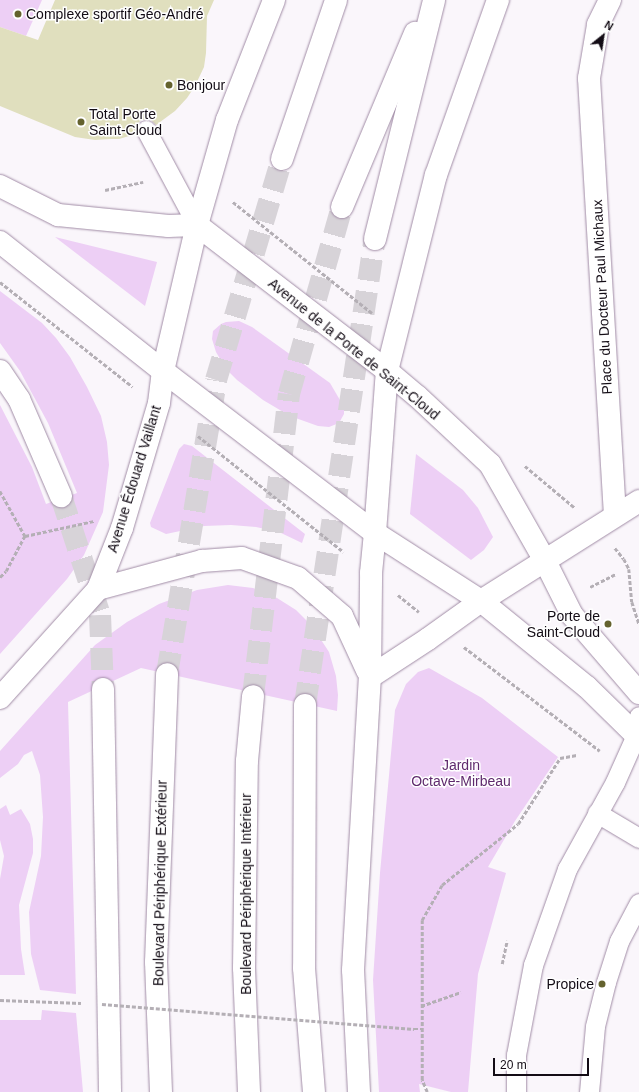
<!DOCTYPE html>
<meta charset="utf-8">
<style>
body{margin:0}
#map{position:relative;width:639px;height:1092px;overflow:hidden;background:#faf6fb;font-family:Helvetica,sans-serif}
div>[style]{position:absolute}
.green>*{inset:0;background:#edcff5}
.building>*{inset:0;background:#e0dfbe}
.trunk-tunnel>*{height:22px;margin-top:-11px;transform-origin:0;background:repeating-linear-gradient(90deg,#d7d3d8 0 22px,transparent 0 33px)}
.path>*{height:2.5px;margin-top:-1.25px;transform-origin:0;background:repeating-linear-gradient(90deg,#b4afb5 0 4px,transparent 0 6px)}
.roads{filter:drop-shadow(0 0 1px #a18ca6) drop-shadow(0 0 1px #a18ca6)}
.service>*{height:19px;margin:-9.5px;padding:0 9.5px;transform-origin:9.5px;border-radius:9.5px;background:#fff}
.minor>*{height:22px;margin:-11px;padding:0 11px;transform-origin:11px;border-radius:11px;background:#fff}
.primary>*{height:22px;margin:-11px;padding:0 11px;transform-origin:11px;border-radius:11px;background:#fff}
.trunk>*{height:22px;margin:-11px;padding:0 11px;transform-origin:11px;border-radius:11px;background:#fff}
.path-bridge>*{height:2.5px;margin-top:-1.25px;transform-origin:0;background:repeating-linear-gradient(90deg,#b4afb5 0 4px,transparent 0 6px)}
.dots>*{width:11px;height:11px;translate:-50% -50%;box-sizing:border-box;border:2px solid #fff;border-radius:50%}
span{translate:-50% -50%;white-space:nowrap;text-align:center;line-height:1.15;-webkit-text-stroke:3px #fff;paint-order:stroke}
.poi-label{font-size:14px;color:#130c15}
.left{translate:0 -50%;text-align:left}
.right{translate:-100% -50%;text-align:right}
.street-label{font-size:14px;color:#130c15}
.park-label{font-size:14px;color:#5f2a6d}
.north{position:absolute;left:583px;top:16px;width:40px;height:40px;-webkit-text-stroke:3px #fff;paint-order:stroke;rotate:30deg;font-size:11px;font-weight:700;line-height:16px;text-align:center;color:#130c15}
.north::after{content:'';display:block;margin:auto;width:14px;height:18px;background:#130c15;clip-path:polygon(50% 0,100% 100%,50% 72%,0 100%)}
.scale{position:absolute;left:493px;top:1058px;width:96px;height:18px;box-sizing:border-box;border:2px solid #130c15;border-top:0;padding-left:5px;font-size:12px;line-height:14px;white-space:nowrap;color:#130c15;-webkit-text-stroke:3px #fff;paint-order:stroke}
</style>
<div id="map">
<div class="green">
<div style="clip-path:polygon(0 0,42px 0,26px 36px,0 27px)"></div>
<div style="clip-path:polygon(55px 237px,157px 262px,145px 306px)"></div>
<div style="clip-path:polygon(0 291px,42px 323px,56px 338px,70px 357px,87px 387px,101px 416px,107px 442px,109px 465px,103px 512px,84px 555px,67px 579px,0 654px,0 405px,32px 467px,46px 504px,77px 493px,48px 423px,20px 371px,0 343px)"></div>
<div style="clip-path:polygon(239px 321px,252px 327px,330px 383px,344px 407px,344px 414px,339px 423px,329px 427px,318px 426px,290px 416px,263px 400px,237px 380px,226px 369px,216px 352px,212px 339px,213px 331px,221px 324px,226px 322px)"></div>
<div style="clip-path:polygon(184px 444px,192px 446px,305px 534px,302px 543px,279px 532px,256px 527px,231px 525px,204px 526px,166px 534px,151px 527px,150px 523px,179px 449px)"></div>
<div style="clip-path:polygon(416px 454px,463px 490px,478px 508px,493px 537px,484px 550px,471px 560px,410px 514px)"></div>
<div style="clip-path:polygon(228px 585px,253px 588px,277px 598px,296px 610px,312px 626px,329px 652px,336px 676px,338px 695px,337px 711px,141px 668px,68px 702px,76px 994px,40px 990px,31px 954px,29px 912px,41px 856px,43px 817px,40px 775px,32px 751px,24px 755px,18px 764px,0 778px,0 751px,95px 645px,127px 622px,159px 604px,197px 590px)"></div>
<div style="clip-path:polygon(429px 668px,482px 698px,558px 757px,515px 821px,488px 867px,506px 873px,478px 974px,468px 1092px,451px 1092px,419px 1084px,420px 1092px,379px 1092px,373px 980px,380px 873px,395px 710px,406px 684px,418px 672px)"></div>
<div style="clip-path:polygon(6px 805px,10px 815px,21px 809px,30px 824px,33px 839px,33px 853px,19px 905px,21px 949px,25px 975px,0 975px,0 879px,4px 856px,0 840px,0 809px)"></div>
<div style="clip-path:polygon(42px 1010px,76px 1013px,83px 1092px,0 1092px,0 1020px,41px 1020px)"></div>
</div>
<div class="building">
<div style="clip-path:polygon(55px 0,214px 0,207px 16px,206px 53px,204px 67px,195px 86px,187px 98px,175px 111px,156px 125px,151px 120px,141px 120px,136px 125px,136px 134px,119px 139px,111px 139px,95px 140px,75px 137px,0 106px,0 27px,38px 40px)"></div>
</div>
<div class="trunk-tunnel">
<div style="left:61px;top:496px;width:125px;rotate:71.9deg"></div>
<div style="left:100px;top:615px;width:74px;rotate:87.7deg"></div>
<div style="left:167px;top:674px;width:298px;rotate:-80.5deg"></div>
<div style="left:216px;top:380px;width:231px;rotate:-73.4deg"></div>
<div style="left:253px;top:696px;width:304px;rotate:-83.2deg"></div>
<div style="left:289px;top:394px;width:194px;rotate:-74.2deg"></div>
<div style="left:305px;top:705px;width:471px;rotate:-81.5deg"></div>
</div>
<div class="path">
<div style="left:105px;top:190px;width:39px;rotate:-12deg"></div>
<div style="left:233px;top:202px;width:178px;rotate:38.6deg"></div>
<div style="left:0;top:282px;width:169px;rotate:38.3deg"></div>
<div style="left:198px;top:436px;width:186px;rotate:38.5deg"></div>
<div style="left:525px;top:466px;width:65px;rotate:40deg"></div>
<div style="left:0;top:491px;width:51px;rotate:60.9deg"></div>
<div style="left:615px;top:548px;width:14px;rotate:51deg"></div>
<div style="left:624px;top:559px;width:11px;rotate:63deg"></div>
<div style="left:629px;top:569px;width:33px;rotate:85deg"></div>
<div style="left:632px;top:602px;width:23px;rotate:72deg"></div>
<div style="left:0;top:577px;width:8px;rotate:-45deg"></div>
<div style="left:6px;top:571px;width:40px;rotate:-62deg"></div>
<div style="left:25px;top:536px;width:71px;rotate:-12.3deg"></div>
<div style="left:590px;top:587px;width:29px;rotate:-27deg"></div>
<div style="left:398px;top:595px;width:27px;rotate:39deg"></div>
<div style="left:464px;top:647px;width:171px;rotate:37.4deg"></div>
<div style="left:502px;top:964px;width:24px;rotate:-78deg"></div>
<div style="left:0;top:1000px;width:81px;rotate:2.1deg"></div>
<div style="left:421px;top:1006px;width:42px;rotate:-19.3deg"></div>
<div style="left:414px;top:1029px;width:7px"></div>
<div style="left:427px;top:1092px;width:13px;rotate:-113deg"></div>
<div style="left:422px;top:1080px;width:160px;rotate:-90deg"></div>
<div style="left:422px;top:920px;width:40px;rotate:-60.3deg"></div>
<div style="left:442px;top:885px;width:97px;rotate:-38.8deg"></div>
<div style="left:518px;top:824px;width:78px;rotate:-57.5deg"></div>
<div style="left:560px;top:758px;width:17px;rotate:-10deg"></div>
</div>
<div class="roads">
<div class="service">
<div style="left:146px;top:130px;width:108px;rotate:61.8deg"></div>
<div style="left:597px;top:813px;width:49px;rotate:30.8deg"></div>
<div style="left:516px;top:1092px;width:37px;rotate:-90deg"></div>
<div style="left:516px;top:1055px;width:92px;rotate:-79.3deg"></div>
<div style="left:533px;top:965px;width:102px;rotate:-70.5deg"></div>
<div style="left:567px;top:869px;width:99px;rotate:-61.1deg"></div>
<div style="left:615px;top:782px;width:51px;rotate:-65.9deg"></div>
<div style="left:636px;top:735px;width:19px;rotate:-81deg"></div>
<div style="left:589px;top:1092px;width:66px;rotate:-84.8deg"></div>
<div style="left:595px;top:1026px;width:45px;rotate:-76deg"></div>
<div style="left:606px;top:982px;width:43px;rotate:-72.4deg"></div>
<div style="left:619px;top:941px;width:43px;rotate:-62.2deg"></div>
</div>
<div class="minor">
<div style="left:610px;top:0;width:28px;rotate:116deg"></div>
<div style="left:598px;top:25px;width:54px;rotate:99.6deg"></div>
<div style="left:589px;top:78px;width:438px;rotate:86.6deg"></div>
<div style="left:481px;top:601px;width:187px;rotate:-32.3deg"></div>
</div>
<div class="primary">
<div style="left:0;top:186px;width:65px;rotate:26.6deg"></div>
<div style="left:58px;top:215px;width:111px;rotate:5.7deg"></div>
<div style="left:168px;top:226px;width:29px;rotate:-2deg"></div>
<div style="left:197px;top:225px;width:240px;rotate:37.5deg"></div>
<div style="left:387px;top:371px;width:39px;rotate:40deg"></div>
<div style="left:417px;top:396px;width:100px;rotate:43deg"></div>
<div style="left:490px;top:464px;width:112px;rotate:60.4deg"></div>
<div style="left:545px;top:561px;width:60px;rotate:63.4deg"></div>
<div style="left:572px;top:615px;width:103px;rotate:49.3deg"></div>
<div style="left:0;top:242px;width:208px;rotate:38.4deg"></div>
<div style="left:163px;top:371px;width:267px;rotate:37.4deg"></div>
<div style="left:375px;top:533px;width:126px;rotate:32.7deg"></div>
<div style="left:481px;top:601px;width:136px;rotate:39.1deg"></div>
<div style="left:587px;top:687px;width:73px;rotate:44.4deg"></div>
<div style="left:375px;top:533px;width:162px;rotate:-85.8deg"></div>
<div style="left:0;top:698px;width:147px;rotate:-48deg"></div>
<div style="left:98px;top:589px;width:66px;rotate:-68.5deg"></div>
<div style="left:122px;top:528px;width:130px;rotate:-73.5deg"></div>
<div style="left:159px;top:403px;width:32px;rotate:-83deg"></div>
<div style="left:163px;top:371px;width:150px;rotate:-76.9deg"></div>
</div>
<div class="trunk">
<div style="left:282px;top:159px;width:168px;rotate:-71.2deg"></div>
<div style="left:342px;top:207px;width:189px;rotate:-67.2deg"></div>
<div style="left:197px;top:225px;width:109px;rotate:-74.1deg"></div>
<div style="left:227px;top:120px;width:129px;rotate:-68.6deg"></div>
<div style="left:375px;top:239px;width:246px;rotate:-76.1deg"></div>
<div style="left:0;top:371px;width:34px;rotate:56deg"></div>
<div style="left:19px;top:399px;width:106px;rotate:66.6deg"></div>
<div style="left:387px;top:371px;width:202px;rotate:-76deg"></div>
<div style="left:436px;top:175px;width:186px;rotate:-70.5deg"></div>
<div style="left:98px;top:589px;width:108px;rotate:-15.1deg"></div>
<div style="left:202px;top:561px;width:40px;rotate:-4.3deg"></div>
<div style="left:242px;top:558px;width:59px;rotate:19.7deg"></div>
<div style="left:298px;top:578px;width:58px;rotate:40.8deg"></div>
<div style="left:342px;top:616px;width:60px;rotate:65.2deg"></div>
<div style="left:370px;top:677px;width:69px;rotate:-33.2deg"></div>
<div style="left:428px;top:639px;width:65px;rotate:-35.6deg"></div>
<div style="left:103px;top:689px;width:403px;rotate:89deg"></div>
<div style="left:305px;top:705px;width:263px;rotate:90.2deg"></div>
<div style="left:304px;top:968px;width:124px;rotate:85.4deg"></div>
<div style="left:161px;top:1092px;width:130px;rotate:-92.2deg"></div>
<div style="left:156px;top:962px;width:288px;rotate:-87.8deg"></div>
<div style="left:249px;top:1092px;width:124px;rotate:-92.3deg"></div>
<div style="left:244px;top:968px;width:207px;rotate:-89.2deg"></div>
<div style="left:247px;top:761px;width:65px;rotate:-84.7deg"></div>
<div style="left:359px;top:1092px;width:122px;rotate:-92.8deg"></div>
<div style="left:353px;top:970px;width:293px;rotate:-86.7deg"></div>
<div style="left:370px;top:677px;width:104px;rotate:-89.4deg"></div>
<div style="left:371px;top:573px;width:40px;rotate:-84.3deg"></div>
</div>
</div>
<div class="path-bridge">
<div style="left:102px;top:1004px;width:313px;rotate:4.6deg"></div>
</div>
<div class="dots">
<div style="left:18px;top:14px;background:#64622e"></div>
<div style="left:169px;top:85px;background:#64622e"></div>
<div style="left:81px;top:122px;background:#64622e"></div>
<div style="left:608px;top:624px;background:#64622e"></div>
<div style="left:602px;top:984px;background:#64622e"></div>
</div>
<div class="poi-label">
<span class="left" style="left:26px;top:14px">Complexe sportif Géo-André</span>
<span class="left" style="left:177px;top:85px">Bonjour</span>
<span class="left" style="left:89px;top:122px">Total Porte<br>Saint-Cloud</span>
<span class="right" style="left:600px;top:624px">Porte de<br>Saint-Cloud</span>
<span class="right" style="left:594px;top:984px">Propice</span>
</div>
<div class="street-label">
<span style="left:602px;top:297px;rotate:-93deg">Place du Docteur Paul Michaux</span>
<span style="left:354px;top:349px;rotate:39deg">Avenue de la Porte de Saint-Cloud</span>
<span style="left:134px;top:479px;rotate:-73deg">Avenue Édouard Vaillant</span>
<span style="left:160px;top:883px;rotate:-89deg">Boulevard Périphérique Extérieur</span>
<span style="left:246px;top:894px;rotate:-90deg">Boulevard Périphérique Intérieur</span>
</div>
<div class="park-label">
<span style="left:461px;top:773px">Jardin<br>Octave-Mirbeau</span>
</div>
<div class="north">N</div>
<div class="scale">20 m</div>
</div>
